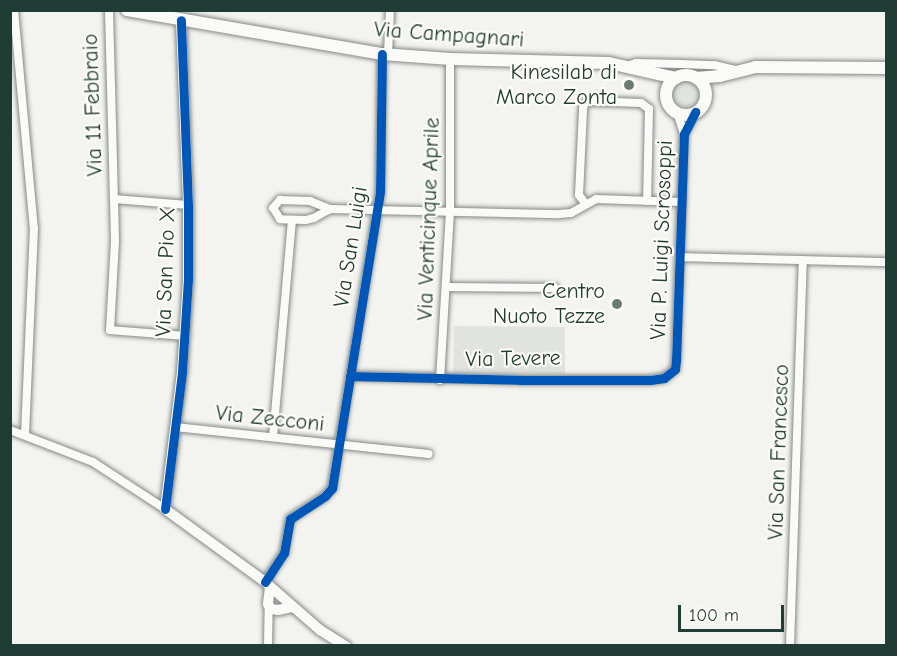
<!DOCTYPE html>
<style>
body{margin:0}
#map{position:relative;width:897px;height:656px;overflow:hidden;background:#f3f3f0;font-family:"Comic Neue",sans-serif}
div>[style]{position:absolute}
.green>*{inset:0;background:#e0e3df}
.round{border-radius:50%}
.roads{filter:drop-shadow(0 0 2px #848986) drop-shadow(0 0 2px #848986)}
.minor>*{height:8px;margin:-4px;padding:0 4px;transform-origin:4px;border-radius:4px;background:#fafaf8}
.tertiary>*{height:10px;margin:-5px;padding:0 5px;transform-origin:5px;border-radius:5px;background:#fafaf8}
.secondary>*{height:12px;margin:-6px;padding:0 6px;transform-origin:6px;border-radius:6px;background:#fafaf8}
.secondary>.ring{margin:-6px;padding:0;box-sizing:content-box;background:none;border:12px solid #fafaf8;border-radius:50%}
.cycleway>*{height:9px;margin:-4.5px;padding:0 4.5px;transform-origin:4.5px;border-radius:4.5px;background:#0057b8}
.dots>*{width:16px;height:16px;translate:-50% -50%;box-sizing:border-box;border:3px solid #fdfcf7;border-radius:50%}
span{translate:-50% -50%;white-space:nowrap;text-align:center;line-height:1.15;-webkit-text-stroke:4.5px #fdfcf7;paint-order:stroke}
.street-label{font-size:22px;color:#1f3d34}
.poi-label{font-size:22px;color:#1f3d34}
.right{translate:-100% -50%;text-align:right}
.frame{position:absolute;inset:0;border:12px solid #1f3d34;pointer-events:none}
.scale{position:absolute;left:678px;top:605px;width:106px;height:27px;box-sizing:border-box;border:3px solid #1f3d34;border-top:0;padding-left:8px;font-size:18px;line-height:21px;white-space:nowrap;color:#1f3d34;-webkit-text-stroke:4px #fdfcf7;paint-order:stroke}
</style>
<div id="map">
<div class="green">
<div class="round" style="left:673px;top:81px;width:26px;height:26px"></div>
<div style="clip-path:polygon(454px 326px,565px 327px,565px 374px,453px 373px)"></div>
</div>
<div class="roads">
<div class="minor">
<div style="left:14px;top:10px;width:219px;rotate:84.8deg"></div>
<div style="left:34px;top:228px;width:207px;rotate:92.5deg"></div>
<div style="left:109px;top:10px;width:231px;rotate:88.5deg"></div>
<div style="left:115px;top:241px;width:89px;rotate:93.2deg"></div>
<div style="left:110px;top:330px;width:75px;rotate:4.6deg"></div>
<div style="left:388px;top:54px;width:44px;rotate:-87.4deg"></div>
<div style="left:627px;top:66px;width:9px;rotate:-18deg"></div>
<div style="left:636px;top:63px;width:45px;rotate:1.3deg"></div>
<div style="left:681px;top:64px;width:33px;rotate:2deg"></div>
<div style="left:714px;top:65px;width:27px;rotate:13deg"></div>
<div style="left:677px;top:112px;width:22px;rotate:72deg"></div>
<div style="left:114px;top:199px;width:74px;rotate:4.6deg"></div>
<div style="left:585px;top:203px;width:10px;rotate:-127deg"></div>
<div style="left:579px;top:195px;width:85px;rotate:-87.3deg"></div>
<div style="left:583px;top:110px;width:6px;rotate:-81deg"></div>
<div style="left:584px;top:104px;width:6px;rotate:-31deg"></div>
<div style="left:589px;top:101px;width:52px;rotate:2.2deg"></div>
<div style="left:641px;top:103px;width:10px;rotate:37deg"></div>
<div style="left:649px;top:109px;width:92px;rotate:91.2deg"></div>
<div style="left:330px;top:209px;width:18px;rotate:151deg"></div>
<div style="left:314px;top:218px;width:9px;rotate:167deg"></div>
<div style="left:305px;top:220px;width:25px;rotate:-178deg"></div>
<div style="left:280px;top:219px;width:13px;rotate:-122deg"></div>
<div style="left:273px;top:208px;width:11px;rotate:-49deg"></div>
<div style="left:280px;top:200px;width:30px;rotate:2deg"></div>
<div style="left:310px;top:201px;width:22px;rotate:22deg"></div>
<div style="left:330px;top:209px;width:229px;rotate:1.3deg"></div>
<div style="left:559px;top:214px;width:12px;rotate:-5deg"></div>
<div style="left:571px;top:213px;width:29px;rotate:-29deg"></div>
<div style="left:596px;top:199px;width:86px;rotate:2deg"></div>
<div style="left:680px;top:257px;width:206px;rotate:1.4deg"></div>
<div style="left:446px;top:287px;width:109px;rotate:0.5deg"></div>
<div style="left:350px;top:376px;width:170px;rotate:1.3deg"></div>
<div style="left:520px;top:380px;width:130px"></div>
<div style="left:650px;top:380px;width:14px;rotate:-8deg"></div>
<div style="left:664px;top:378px;width:14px;rotate:-39deg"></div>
<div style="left:675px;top:369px;width:9px;rotate:-84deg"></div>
<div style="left:676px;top:360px;width:226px;rotate:-88deg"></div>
<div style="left:684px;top:134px;width:25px;rotate:-63deg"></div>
<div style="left:440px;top:380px;width:168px;rotate:-86.6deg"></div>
<div style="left:450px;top:212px;width:153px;rotate:-90deg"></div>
<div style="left:175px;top:427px;width:255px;rotate:6.1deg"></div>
<div style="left:10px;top:430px;width:89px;rotate:21.1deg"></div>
<div style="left:93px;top:462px;width:86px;rotate:33.1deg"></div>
<div style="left:273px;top:437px;width:218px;rotate:-85deg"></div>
<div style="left:265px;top:582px;width:35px;rotate:-57deg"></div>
<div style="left:284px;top:553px;width:35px;rotate:-80deg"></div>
<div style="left:290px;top:519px;width:42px;rotate:-33.3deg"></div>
<div style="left:325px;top:496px;width:11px;rotate:-49deg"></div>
<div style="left:332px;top:488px;width:301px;rotate:-80.8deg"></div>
<div style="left:380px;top:191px;width:137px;rotate:-89.2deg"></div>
<div style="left:268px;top:646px;width:39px;rotate:-89deg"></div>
<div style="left:790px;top:646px;width:386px;rotate:-88.1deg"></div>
</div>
<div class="tertiary">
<div style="left:181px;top:20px;width:185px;rotate:87.8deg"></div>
<div style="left:188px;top:205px;width:75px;rotate:90deg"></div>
<div style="left:188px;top:280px;width:92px;rotate:93.7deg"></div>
<div style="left:182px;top:372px;width:138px;rotate:97.1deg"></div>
<div style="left:165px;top:509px;width:124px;rotate:36.1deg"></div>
<div style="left:265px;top:582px;width:73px;rotate:41.1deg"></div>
<div style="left:320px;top:630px;width:31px;rotate:32deg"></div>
<div style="left:270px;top:587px;width:17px;rotate:97deg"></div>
<div style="left:268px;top:604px;width:6px;rotate:59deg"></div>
<div style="left:271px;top:609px;width:7px;rotate:8deg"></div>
<div style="left:278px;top:610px;width:14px;rotate:-12deg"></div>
</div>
<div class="secondary">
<div style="left:127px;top:10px;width:259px;rotate:9.8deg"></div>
<div style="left:382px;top:54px;width:68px;rotate:4.2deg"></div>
<div style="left:450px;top:59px;width:159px;rotate:1.4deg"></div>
<div style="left:609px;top:63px;width:69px;rotate:12.6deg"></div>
<div class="ring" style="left:666px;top:75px;width:28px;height:28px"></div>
<div style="left:696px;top:78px;width:24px;rotate:-5deg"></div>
<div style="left:720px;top:76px;width:36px;rotate:-14deg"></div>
<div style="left:755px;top:67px;width:131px;rotate:0.4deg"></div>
</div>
</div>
<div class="cycleway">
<div style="left:350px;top:376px;width:170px;rotate:1.3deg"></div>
<div style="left:520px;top:380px;width:130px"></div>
<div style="left:650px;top:380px;width:14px;rotate:-8deg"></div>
<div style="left:664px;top:378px;width:14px;rotate:-39deg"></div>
<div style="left:675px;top:369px;width:9px;rotate:-84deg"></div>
<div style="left:676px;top:360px;width:226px;rotate:-88deg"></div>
<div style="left:684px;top:134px;width:25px;rotate:-63deg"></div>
<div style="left:165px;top:509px;width:138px;rotate:-82.9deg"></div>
<div style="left:182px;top:372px;width:92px;rotate:-86.3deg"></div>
<div style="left:188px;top:280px;width:75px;rotate:-90deg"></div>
<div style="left:188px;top:205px;width:185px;rotate:-92.2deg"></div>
<div style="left:265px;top:582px;width:35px;rotate:-57deg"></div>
<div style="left:284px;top:553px;width:35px;rotate:-80deg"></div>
<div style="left:290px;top:519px;width:42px;rotate:-33.3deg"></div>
<div style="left:325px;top:496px;width:11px;rotate:-49deg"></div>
<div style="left:332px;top:488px;width:301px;rotate:-80.8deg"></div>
<div style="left:380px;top:191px;width:137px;rotate:-89.2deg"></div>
</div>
<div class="dots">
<div style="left:629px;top:85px;background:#697d76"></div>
<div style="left:617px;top:304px;background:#697d76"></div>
</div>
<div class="street-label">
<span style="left:449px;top:35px;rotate:4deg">Via Campagnari</span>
<span style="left:93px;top:105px;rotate:-92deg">Via 11 Febbraio</span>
<span style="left:429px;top:219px;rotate:-88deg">Via Venticinque Aprile</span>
<span style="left:662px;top:240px;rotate:-88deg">Via P. Luigi Scrosoppi</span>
<span style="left:351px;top:247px;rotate:-81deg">Via San Luigi</span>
<span style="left:166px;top:272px;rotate:-88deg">Via San Pio X</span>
<span style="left:513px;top:359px;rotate:-1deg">Via Tevere</span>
<span style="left:270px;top:419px;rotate:6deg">Via Zecconi</span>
<span style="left:779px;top:452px;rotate:-88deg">Via San Francesco</span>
</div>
<div class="poi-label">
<span class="right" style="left:617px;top:85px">Kinesilab di<br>Marco Zonta</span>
<span class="right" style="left:605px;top:304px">Centro<br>Nuoto Tezze</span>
</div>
<div class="frame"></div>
<div class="scale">100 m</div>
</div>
